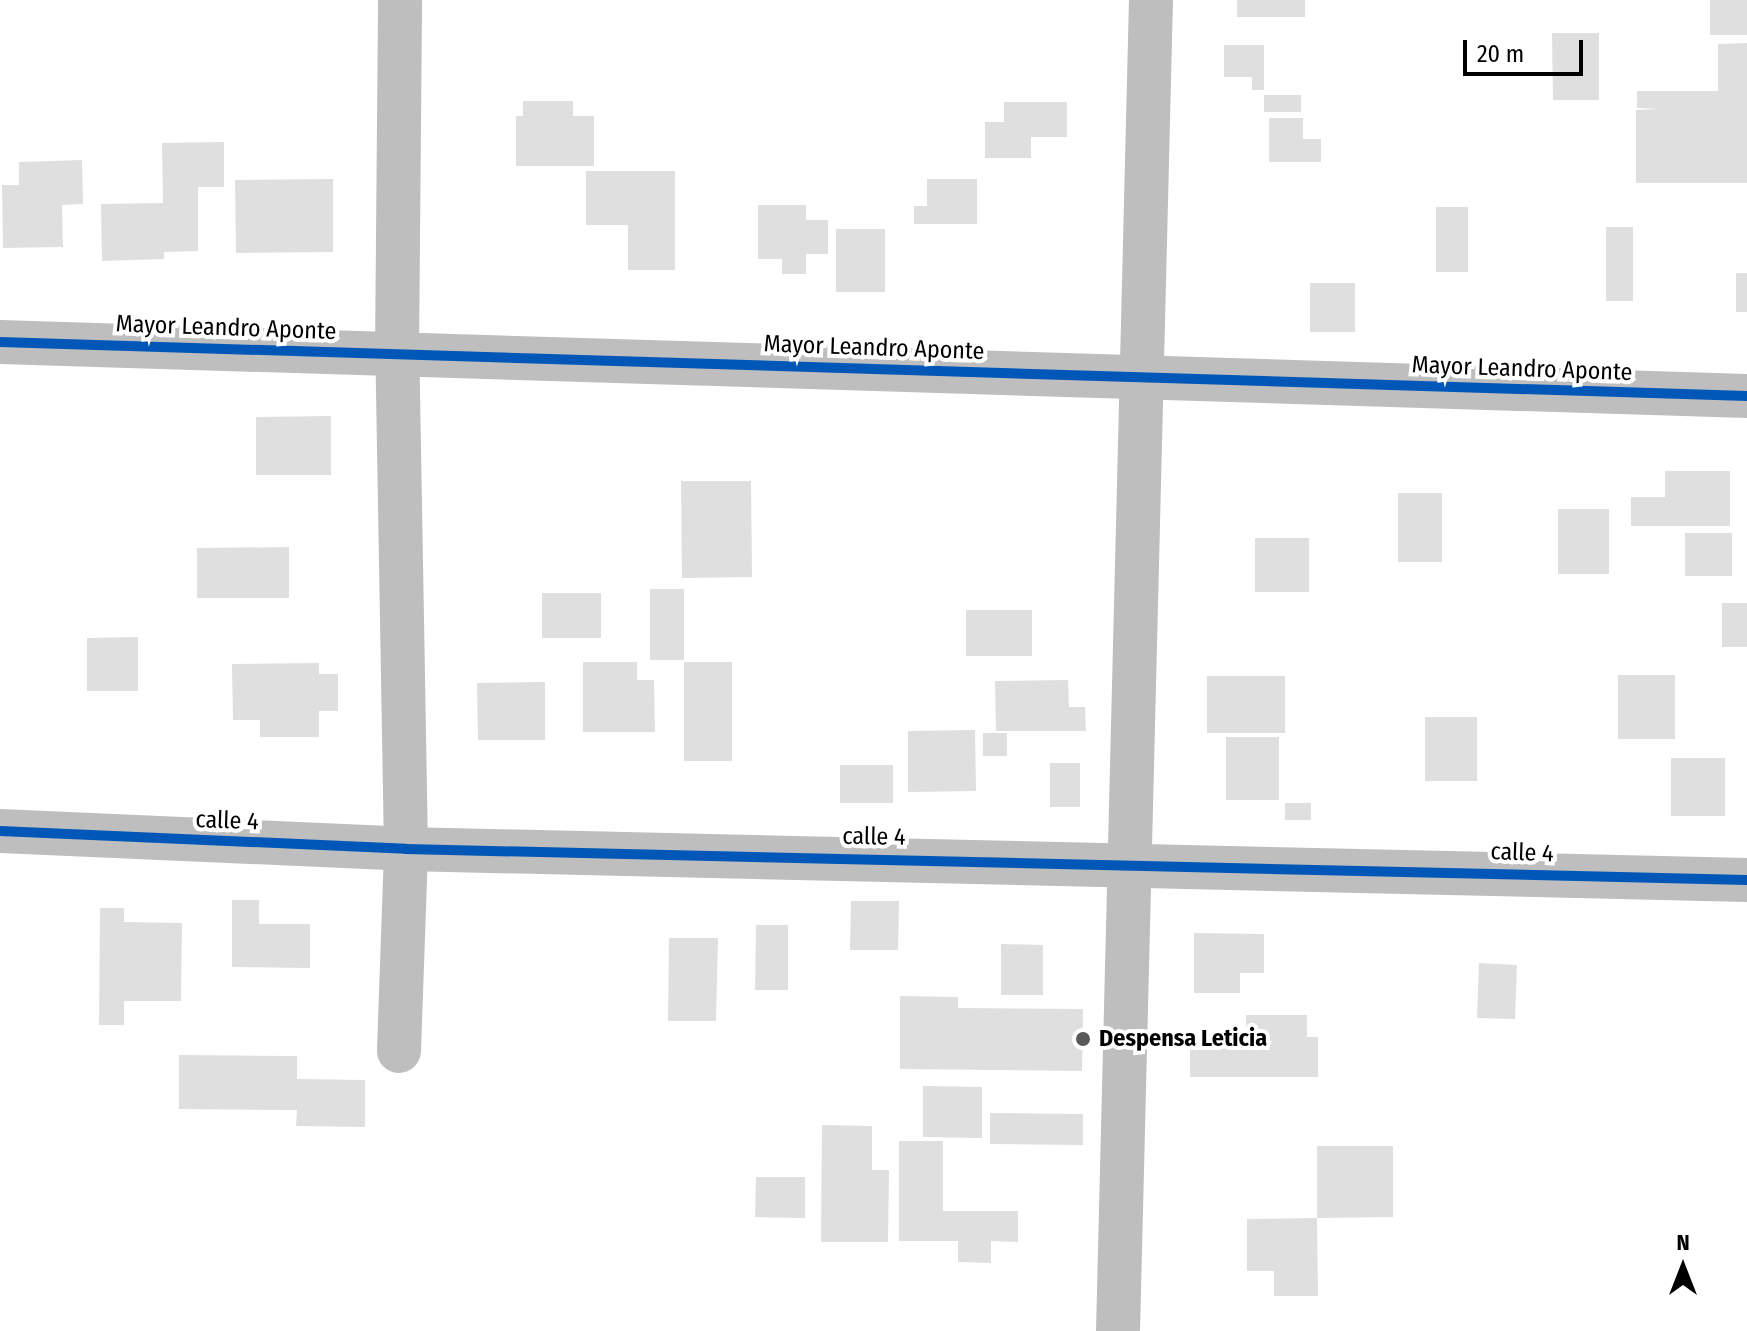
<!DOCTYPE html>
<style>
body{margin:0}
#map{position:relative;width:1747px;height:1331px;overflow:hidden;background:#fff;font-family:"Fira Sans Condensed",sans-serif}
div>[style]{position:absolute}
.building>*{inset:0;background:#dfdfdf}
.minor>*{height:44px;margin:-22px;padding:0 22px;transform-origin:22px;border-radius:22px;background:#bebebe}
.cycleway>*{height:10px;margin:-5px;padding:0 5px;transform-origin:5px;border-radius:5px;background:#0057b8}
.dots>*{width:22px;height:22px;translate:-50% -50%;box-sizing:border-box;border:4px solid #fff;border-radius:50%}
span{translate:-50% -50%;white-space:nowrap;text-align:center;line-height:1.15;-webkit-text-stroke:8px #fff;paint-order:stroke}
.street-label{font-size:24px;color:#000}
.poi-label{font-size:24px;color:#000;font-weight:700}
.left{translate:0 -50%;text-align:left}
.north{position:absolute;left:1643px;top:1227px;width:80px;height:80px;-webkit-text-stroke:6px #fff;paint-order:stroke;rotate:0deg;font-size:22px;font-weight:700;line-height:32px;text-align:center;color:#000}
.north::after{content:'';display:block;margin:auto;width:28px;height:36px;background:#000;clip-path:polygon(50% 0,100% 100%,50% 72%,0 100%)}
.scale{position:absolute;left:1463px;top:40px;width:120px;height:36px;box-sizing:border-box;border:4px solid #000;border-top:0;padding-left:10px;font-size:24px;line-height:28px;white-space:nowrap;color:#000;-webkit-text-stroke:6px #fff;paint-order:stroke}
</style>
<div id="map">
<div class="building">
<div style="clip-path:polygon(1237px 0,1305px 0,1305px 17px,1237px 17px)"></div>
<div style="clip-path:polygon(1710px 0,1747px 0,1747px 35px,1710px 35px)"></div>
<div style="clip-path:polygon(1552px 33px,1599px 33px,1599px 100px,1553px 100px)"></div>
<div style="clip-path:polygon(1747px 43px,1747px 183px,1636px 183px,1636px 110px,1660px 109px,1637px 108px,1637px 91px,1718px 91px,1718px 44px)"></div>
<div style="clip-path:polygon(1224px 45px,1264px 45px,1264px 90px,1252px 90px,1252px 77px,1224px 77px)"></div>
<div style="clip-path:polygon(1264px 95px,1301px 95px,1301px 112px,1264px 112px)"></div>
<div style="clip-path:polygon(523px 101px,573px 101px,573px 116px,594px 116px,594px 166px,516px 166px,516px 116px,523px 116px)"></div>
<div style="clip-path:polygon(1004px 102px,1067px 102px,1067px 137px,1031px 137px,1031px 158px,985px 158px,985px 122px,1004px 122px)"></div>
<div style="clip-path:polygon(1269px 118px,1303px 118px,1303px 139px,1321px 139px,1321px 162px,1269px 162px)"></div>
<div style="clip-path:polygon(224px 142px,224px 187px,198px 187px,198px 251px,164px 252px,164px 259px,102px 261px,101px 204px,163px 203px,162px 143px)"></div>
<div style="clip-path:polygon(82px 160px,83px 204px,62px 205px,63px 247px,3px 248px,2px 185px,19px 185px,19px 162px)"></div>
<div style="clip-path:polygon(586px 171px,675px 171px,675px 270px,628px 270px,628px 225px,586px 225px)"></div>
<div style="clip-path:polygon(333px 179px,333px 252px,236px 253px,235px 180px)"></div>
<div style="clip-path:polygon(927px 179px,977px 179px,977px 224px,914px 224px,914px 206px,927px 206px)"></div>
<div style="clip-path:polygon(758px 205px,806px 205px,806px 220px,828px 220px,828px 254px,806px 254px,806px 274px,782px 274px,782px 259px,758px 259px)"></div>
<div style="clip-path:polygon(1436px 207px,1468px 207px,1468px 272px,1436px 272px)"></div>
<div style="clip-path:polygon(1606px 227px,1633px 227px,1633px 301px,1606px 301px)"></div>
<div style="clip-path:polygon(836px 229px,885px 229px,885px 292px,836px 292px)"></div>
<div style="clip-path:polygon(1736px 273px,1747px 273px,1747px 312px,1736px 312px)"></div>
<div style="clip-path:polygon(1310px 283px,1355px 283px,1355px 332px,1310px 332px)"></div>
<div style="clip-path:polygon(331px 416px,331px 475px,256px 475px,256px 417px)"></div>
<div style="clip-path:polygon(1665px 471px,1730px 471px,1730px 526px,1631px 526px,1631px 497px,1665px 497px)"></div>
<div style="clip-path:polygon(681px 481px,751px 481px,752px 577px,682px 578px)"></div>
<div style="clip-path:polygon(1398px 493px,1442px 493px,1442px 562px,1398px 562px)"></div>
<div style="clip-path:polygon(1558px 509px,1609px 509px,1609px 574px,1558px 574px)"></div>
<div style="clip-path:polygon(1685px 533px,1732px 533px,1732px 576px,1685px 576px)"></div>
<div style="clip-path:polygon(1255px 538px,1309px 538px,1309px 592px,1255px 592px)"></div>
<div style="clip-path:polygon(289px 547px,289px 598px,197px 598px,197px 548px)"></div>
<div style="clip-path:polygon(650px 589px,684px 589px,684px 660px,650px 660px)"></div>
<div style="clip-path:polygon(542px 593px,601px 593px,601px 638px,542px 638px)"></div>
<div style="clip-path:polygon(1722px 603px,1747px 603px,1747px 647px,1722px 647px)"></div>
<div style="clip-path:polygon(966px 610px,1032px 610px,1032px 656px,966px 656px)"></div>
<div style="clip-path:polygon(138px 637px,138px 691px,87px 691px,87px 638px)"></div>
<div style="clip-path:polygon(583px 662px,637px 662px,637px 680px,654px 680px,655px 732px,583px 732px)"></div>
<div style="clip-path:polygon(684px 662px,732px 662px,732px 761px,684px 761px)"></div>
<div style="clip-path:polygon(319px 663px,319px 674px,338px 674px,338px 711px,319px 711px,319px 737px,260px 737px,260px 720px,233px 720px,232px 664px)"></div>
<div style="clip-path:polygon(1618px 675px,1675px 675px,1675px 739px,1618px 739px)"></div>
<div style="clip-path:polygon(1207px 676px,1285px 676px,1285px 733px,1207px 733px)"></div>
<div style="clip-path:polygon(1068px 680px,1069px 707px,1085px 707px,1086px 731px,996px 731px,995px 681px)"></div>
<div style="clip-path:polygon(545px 682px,545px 740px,478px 740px,477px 683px)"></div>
<div style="clip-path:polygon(1425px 717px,1477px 717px,1477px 781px,1425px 781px)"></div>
<div style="clip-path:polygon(975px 730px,976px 791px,908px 792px,908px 731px)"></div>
<div style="clip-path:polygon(983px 733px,1007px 733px,1007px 756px,983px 756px)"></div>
<div style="clip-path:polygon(1226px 737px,1279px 737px,1279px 800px,1226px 800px)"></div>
<div style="clip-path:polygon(1671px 758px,1725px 758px,1725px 816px,1671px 816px)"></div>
<div style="clip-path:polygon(1050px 763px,1080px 763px,1080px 807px,1050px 807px)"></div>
<div style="clip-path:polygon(840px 765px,893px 765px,893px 803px,840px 803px)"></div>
<div style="clip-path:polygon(1285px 803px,1311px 803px,1311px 820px,1285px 820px)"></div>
<div style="clip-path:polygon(232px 900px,259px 900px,259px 924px,310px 924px,310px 968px,232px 967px)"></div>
<div style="clip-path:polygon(851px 901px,899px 901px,898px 950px,850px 950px)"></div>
<div style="clip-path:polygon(100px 908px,124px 908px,124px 922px,182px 923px,181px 1001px,124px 1001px,124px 1025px,99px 1025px)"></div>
<div style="clip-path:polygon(756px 925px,788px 925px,788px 990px,755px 990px)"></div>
<div style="clip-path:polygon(1194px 933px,1264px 934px,1264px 973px,1240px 973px,1240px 993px,1194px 993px)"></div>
<div style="clip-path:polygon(669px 938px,718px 938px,716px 1021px,668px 1021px)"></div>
<div style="clip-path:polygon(1001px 944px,1043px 945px,1043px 995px,1001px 995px)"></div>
<div style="clip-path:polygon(1479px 963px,1517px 965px,1515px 1019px,1477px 1018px)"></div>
<div style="clip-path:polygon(900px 996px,958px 997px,958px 1008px,1083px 1009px,1082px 1071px,900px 1069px)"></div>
<div style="clip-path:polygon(1246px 1015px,1307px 1015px,1307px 1037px,1318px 1037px,1318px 1077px,1190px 1077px,1190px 1038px,1246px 1038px)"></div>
<div style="clip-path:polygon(179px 1055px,297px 1056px,297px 1079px,365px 1080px,365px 1127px,296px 1126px,297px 1110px,179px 1109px)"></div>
<div style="clip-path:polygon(923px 1086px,982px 1087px,982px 1138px,923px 1137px)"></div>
<div style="clip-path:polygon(990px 1113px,1083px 1114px,1083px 1145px,990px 1144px)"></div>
<div style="clip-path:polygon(822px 1125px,872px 1126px,872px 1170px,889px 1170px,888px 1242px,821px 1242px)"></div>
<div style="clip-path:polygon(899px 1141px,943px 1141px,943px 1211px,1018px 1211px,1018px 1242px,991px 1241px,991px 1263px,958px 1262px,958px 1241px,899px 1241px)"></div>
<div style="clip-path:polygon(1317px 1146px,1393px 1146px,1393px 1217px,1317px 1218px)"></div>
<div style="clip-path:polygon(756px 1177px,805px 1177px,805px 1218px,755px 1217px)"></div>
<div style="clip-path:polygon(1317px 1218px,1318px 1296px,1274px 1296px,1274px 1271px,1247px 1271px,1247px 1219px)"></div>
</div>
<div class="minor">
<div style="left:0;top:342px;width:1748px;rotate:1.77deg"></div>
<div style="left:0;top:831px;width:406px;rotate:2.5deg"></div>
<div style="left:406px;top:849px;width:1341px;rotate:1.32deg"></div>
<div style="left:399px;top:1051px;width:202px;rotate:-88deg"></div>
<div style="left:406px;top:849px;width:496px;rotate:-91deg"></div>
<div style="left:397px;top:353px;width:353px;rotate:-89.5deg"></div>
<div style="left:1118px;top:1331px;width:1331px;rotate:-88.58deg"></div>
</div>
<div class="cycleway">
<div style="left:0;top:342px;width:1748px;rotate:1.77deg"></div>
<div style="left:0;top:831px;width:406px;rotate:2.5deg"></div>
<div style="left:406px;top:849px;width:1341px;rotate:1.32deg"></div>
</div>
<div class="dots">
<div style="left:1083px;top:1039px;background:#595959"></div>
</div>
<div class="street-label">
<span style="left:226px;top:328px;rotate:2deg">Mayor Leandro Aponte</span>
<span style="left:874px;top:348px;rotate:2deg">Mayor Leandro Aponte</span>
<span style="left:1522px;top:369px;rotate:2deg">Mayor Leandro Aponte</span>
<span style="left:227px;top:821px;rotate:2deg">calle 4</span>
<span style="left:874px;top:837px;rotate:1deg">calle 4</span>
<span style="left:1522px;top:853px;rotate:2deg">calle 4</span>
</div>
<div class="poi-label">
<span class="left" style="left:1099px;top:1039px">Despensa Leticia</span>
</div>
<div class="north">N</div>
<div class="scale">20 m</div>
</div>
